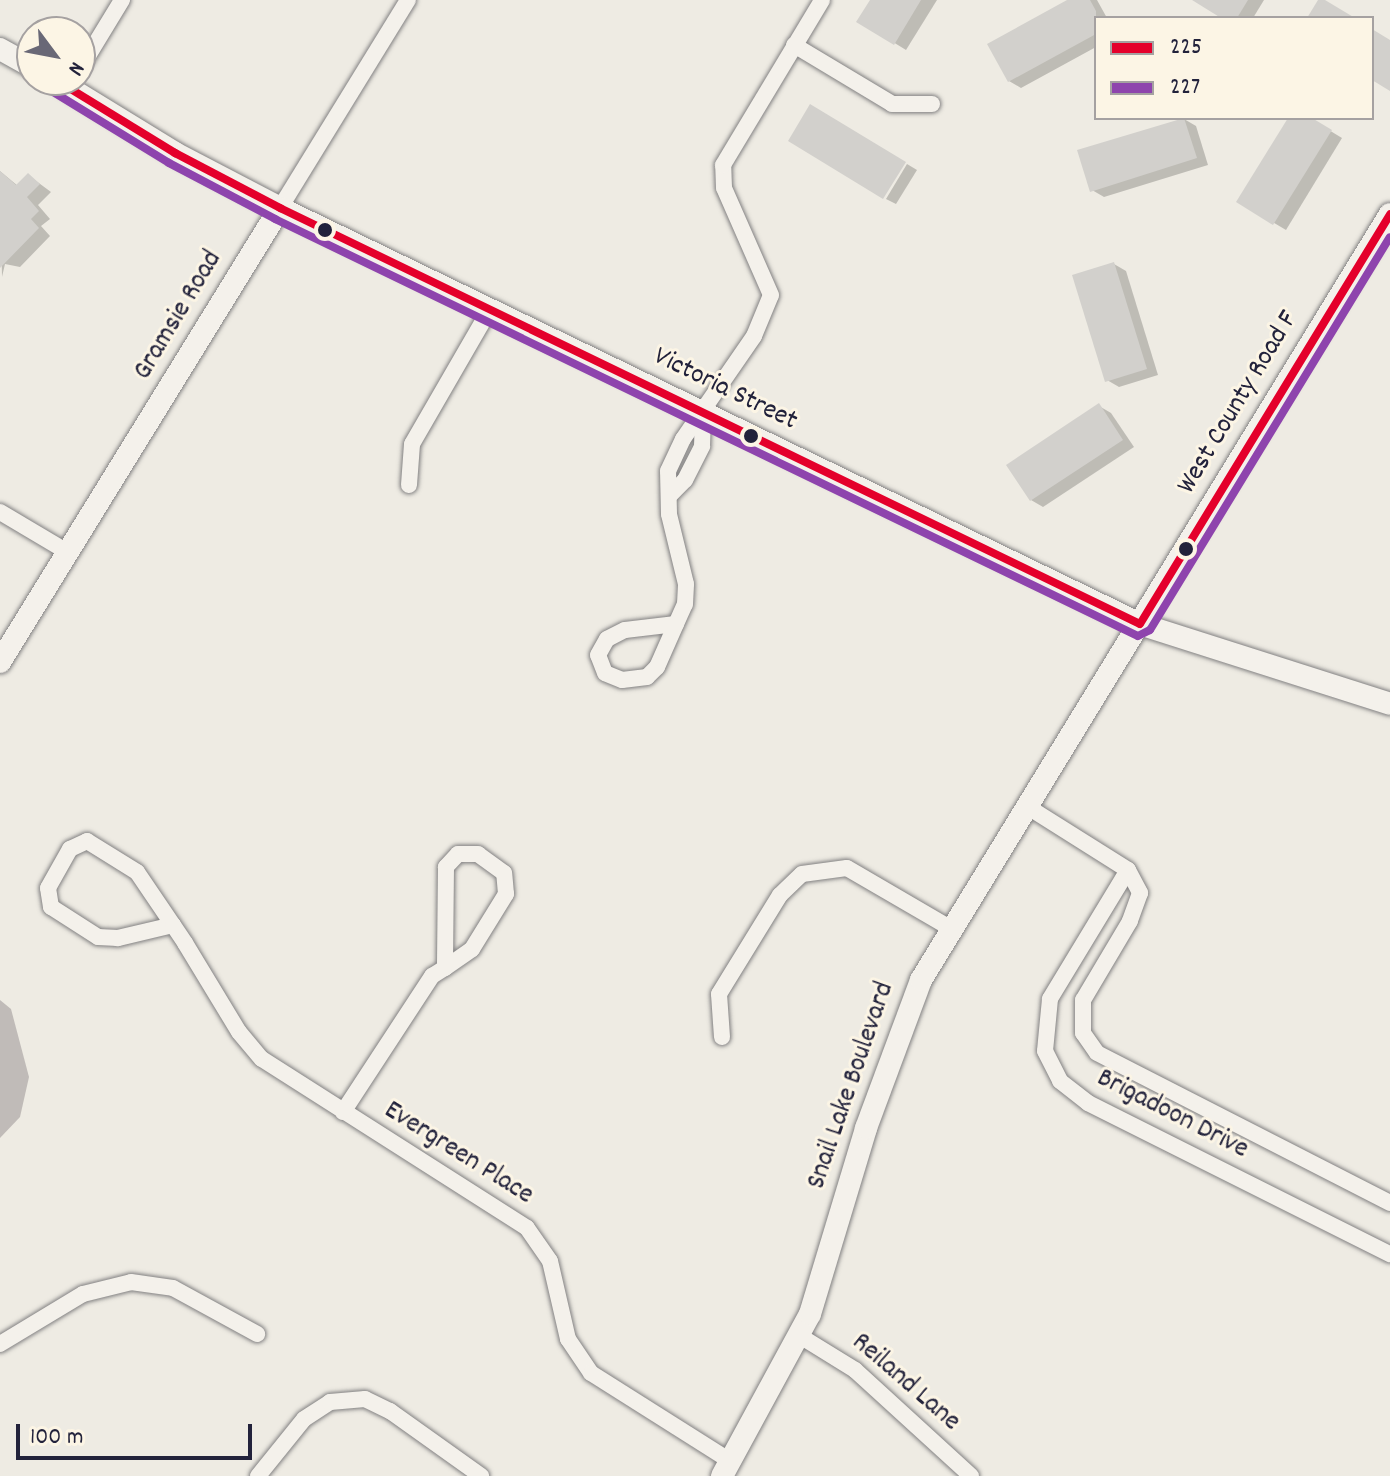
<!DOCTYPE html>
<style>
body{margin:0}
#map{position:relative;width:1390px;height:1476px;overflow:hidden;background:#eeebe3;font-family:Dekko,sans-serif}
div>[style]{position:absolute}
.water>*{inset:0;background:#c0bbb8}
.shadow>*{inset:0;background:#0003}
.building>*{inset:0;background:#d2d0cc}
.roads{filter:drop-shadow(0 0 2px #828182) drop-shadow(0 0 2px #828182)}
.street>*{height:16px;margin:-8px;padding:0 8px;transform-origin:8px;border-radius:8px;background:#f4f1eb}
.secondary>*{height:22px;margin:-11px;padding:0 11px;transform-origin:11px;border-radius:11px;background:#f4f1eb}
.bus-1>*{height:8px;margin:-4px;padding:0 4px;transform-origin:4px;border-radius:4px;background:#e4002b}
.bus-2>*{height:8px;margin:-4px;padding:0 4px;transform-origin:4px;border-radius:4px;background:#8e44ad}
.dots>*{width:22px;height:22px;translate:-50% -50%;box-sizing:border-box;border:4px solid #fcf5e5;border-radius:50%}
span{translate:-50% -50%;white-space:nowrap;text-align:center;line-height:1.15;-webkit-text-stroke:6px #fcf5e5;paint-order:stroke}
.street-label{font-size:28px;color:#22223b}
.legend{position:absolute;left:1094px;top:16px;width:280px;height:104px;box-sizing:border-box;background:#fcf5e5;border:2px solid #a5a1a1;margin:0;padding:10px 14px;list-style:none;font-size:24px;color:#22223b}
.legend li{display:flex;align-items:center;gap:16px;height:40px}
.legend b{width:40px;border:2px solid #a5a1a1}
.north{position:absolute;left:16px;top:16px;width:80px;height:80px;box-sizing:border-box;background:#fcf5e5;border:2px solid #a5a1a1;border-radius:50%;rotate:122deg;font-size:22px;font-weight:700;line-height:32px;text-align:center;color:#22223b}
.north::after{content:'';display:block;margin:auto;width:28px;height:36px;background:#696876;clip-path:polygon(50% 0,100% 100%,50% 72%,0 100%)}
.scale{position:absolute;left:16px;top:1424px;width:236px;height:36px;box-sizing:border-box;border:4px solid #22223b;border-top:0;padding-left:10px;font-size:24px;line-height:28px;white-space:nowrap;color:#22223b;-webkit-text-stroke:6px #fcf5e5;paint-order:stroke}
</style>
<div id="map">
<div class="water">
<div style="clip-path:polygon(0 1000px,11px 1009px,29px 1077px,20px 1117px,0 1138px)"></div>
</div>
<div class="shadow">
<div style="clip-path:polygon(872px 0,937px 0,906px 50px,859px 21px)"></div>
<div style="clip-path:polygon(1071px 0,1097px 0,1107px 18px,1096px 18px,1096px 47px,1021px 88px,1009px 81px)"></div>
<div style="clip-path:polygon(1200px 0,1264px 0,1253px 18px,1225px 18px)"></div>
<div style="clip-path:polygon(1290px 118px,1309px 118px,1342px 138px,1286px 230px,1239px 202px)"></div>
<div style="clip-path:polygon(1184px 119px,1196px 126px,1208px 165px,1104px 197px,1092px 190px)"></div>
<div style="clip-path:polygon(907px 164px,917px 170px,896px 204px,886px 199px)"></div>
<div style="clip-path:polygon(0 171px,18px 186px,28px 175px,51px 192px,38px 205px,50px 219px,41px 226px,50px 236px,20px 267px,5px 264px,2px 277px)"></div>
<div style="clip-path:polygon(1114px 264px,1126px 271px,1158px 375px,1119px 387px,1107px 380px)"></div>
<div style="clip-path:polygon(1099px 406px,1111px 413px,1134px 447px,1043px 507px,1031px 500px)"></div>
</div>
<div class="building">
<div style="clip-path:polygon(870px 0,921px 0,894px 45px,856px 22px)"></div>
<div style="clip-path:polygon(1067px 0,1090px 0,1096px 11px,1096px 34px,1008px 82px,987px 44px)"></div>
<div style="clip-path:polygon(1192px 0,1248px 0,1237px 18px,1221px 18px)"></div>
<div style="clip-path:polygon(1318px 0,1325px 0,1355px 18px,1307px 18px)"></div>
<div style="clip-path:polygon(1372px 29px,1390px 40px,1390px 91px,1372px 80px)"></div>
<div style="clip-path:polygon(810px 104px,906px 162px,883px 199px,788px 141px)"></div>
<div style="clip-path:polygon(1184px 118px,1197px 158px,1090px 192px,1077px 150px)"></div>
<div style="clip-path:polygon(1288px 118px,1312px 118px,1332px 130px,1273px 225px,1236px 202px)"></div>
<div style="clip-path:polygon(0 171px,16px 185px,28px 173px,40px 184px,27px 197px,39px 211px,31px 219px,39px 228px,0 268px)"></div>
<div style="clip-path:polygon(1114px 262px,1147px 369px,1105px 382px,1072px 275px)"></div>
<div style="clip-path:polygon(1099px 403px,1123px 440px,1030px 501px,1006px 465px)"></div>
</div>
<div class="roads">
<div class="street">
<div style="left:794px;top:45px;width:114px;rotate:31deg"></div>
<div style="left:892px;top:104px;width:40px"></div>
<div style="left:80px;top:69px;width:81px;rotate:-58.7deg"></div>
<div style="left:280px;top:208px;width:244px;rotate:-58.4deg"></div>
<div style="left:409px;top:485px;width:41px;rotate:-85.8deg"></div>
<div style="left:412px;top:444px;width:156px;rotate:-60deg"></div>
<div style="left:670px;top:495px;width:21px;rotate:-45deg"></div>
<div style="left:685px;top:480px;width:38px;rotate:-63deg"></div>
<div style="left:702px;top:446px;width:33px;rotate:-88deg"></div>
<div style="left:0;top:512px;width:80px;rotate:30.7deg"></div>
<div style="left:676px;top:624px;width:47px;rotate:113.8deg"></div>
<div style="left:657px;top:667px;width:14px;rotate:135deg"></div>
<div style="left:647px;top:677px;width:25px;rotate:173deg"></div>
<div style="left:622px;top:680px;width:18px;rotate:-158deg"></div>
<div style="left:605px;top:673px;width:19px;rotate:-111deg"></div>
<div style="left:598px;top:655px;width:18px;rotate:-61deg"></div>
<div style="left:607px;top:639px;width:20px;rotate:-27deg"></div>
<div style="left:625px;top:630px;width:51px;rotate:-6.7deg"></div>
<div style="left:676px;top:624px;width:22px;rotate:-66deg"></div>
<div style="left:685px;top:604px;width:20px;rotate:-87deg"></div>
<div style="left:686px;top:584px;width:72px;rotate:-103.7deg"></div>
<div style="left:669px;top:514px;width:43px;rotate:-91.3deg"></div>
<div style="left:668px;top:471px;width:35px;rotate:-65deg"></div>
<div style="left:683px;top:439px;width:125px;rotate:-55.4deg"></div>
<div style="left:754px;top:336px;width:44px;rotate:-67.5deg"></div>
<div style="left:771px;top:295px;width:117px;rotate:-113.7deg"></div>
<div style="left:724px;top:188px;width:23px;rotate:-92deg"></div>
<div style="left:723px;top:165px;width:192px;rotate:-59deg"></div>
<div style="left:1028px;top:807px;width:118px;rotate:32.2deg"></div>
<div style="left:1128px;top:870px;width:26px;rotate:62deg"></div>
<div style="left:1140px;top:893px;width:30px;rotate:110deg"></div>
<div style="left:1130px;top:921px;width:92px;rotate:120.7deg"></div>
<div style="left:1083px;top:1000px;width:33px;rotate:90deg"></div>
<div style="left:1083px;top:1033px;width:24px;rotate:55deg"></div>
<div style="left:1097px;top:1053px;width:329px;rotate:27.1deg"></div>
<div style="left:1128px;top:870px;width:151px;rotate:121.2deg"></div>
<div style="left:1050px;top:999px;width:52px;rotate:95.5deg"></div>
<div style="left:1045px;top:1051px;width:34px;rotate:63deg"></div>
<div style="left:1060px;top:1081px;width:36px;rotate:38deg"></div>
<div style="left:1088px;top:1103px;width:338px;rotate:26.6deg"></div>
<div style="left:173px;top:925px;width:57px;rotate:166.7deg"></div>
<div style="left:118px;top:938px;width:20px;rotate:-177deg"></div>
<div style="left:98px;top:937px;width:56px;rotate:-147.4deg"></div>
<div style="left:51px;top:907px;width:19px;rotate:-99deg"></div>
<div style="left:48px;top:888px;width:45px;rotate:-60.6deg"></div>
<div style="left:70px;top:849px;width:19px;rotate:-25deg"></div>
<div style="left:87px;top:841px;width:59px;rotate:31.8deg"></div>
<div style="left:137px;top:872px;width:64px;rotate:55.8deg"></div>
<div style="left:173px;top:925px;width:22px;rotate:56deg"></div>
<div style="left:185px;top:943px;width:104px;rotate:58.8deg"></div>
<div style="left:239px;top:1032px;width:35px;rotate:50deg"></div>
<div style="left:262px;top:1059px;width:314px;rotate:32.5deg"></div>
<div style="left:527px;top:1228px;width:40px;rotate:55.1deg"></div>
<div style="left:550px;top:1261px;width:80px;rotate:77deg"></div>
<div style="left:568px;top:1339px;width:41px;rotate:55.9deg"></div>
<div style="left:591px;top:1373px;width:167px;rotate:32.3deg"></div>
<div style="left:722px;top:1037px;width:43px;rotate:-94deg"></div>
<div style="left:719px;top:994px;width:116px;rotate:-58.4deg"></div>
<div style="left:780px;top:895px;width:30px;rotate:-44deg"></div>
<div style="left:802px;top:874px;width:45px;rotate:-7.6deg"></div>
<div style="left:847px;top:868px;width:121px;rotate:30.2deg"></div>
<div style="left:343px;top:1112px;width:163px;rotate:-56.8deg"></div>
<div style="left:432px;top:976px;width:15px;rotate:-32deg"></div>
<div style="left:445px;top:968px;width:33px;rotate:-35deg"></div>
<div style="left:472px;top:949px;width:65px;rotate:-58.3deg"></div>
<div style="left:506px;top:894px;width:21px;rotate:-95deg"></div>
<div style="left:504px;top:873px;width:32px;rotate:-144deg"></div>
<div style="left:478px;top:854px;width:20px;rotate:180deg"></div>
<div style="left:458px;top:854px;width:18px;rotate:133deg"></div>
<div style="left:446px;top:867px;width:101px;rotate:90.6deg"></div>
<div style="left:800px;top:1336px;width:65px;rotate:31.7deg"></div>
<div style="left:855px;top:1370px;width:157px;rotate:42.4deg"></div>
<div style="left:0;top:1344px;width:97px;rotate:-31.1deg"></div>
<div style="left:83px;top:1294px;width:49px;rotate:-14deg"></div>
<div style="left:131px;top:1282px;width:42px;rotate:8.1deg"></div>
<div style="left:173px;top:1288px;width:96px;rotate:28.7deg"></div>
<div style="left:258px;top:1476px;width:73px;rotate:-51.1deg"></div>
<div style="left:304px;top:1419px;width:31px;rotate:-33deg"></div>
<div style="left:330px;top:1402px;width:35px;rotate:-5deg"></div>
<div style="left:365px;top:1399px;width:28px;rotate:26deg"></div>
<div style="left:390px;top:1411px;width:112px;rotate:35.5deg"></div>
</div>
<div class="secondary">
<div style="left:0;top:49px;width:37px;rotate:29deg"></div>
<div style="left:56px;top:80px;width:140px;rotate:31.5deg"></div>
<div style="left:175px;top:153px;width:119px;rotate:27.6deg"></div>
<div style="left:280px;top:208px;width:955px;rotate:25.81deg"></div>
<div style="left:1140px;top:624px;width:262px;rotate:17.7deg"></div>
<div style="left:0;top:662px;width:533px;rotate:-58.34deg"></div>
<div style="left:722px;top:1476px;width:184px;rotate:-61.5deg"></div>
<div style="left:810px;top:1314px;width:194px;rotate:-73.2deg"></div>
<div style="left:866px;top:1128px;width:158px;rotate:-69.6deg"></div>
<div style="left:921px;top:980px;width:898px;rotate:-58.52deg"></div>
</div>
</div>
<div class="bus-1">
<div style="left:56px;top:80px;width:140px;rotate:31.5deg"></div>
<div style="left:175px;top:153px;width:119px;rotate:27.6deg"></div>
<div style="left:280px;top:208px;width:955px;rotate:25.81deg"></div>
<div style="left:1140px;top:624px;width:480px;rotate:-58.6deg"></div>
</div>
<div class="bus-2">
<div style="left:50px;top:90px;width:140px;rotate:31.5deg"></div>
<div style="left:169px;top:163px;width:120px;rotate:27.8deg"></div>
<div style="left:275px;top:219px;width:958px;rotate:25.79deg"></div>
<div style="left:1138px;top:636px;width:13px;rotate:-27deg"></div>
<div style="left:1150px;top:630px;width:460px;rotate:-58.6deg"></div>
</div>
<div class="dots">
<div style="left:325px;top:230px;background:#22223b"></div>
<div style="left:751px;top:436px;background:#22223b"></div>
<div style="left:1186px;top:549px;background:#22223b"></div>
</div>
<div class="street-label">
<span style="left:179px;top:316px;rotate:-59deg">Gramsie Road</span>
<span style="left:725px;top:390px;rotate:26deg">Victoria Street</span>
<span style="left:1239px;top:403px;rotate:-59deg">West County Road F</span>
<span style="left:852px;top:1086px;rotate:-71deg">Snail Lake Boulevard</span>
<span style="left:1172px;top:1115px;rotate:27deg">Brigadoon Drive</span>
<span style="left:458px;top:1154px;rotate:32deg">Evergreen Place</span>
<span style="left:905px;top:1383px;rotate:41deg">Reiland Lane</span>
</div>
<ul class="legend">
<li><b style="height:10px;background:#e4002b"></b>225</li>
<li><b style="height:10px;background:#8e44ad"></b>227</li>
</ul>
<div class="north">N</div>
<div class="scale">100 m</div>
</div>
